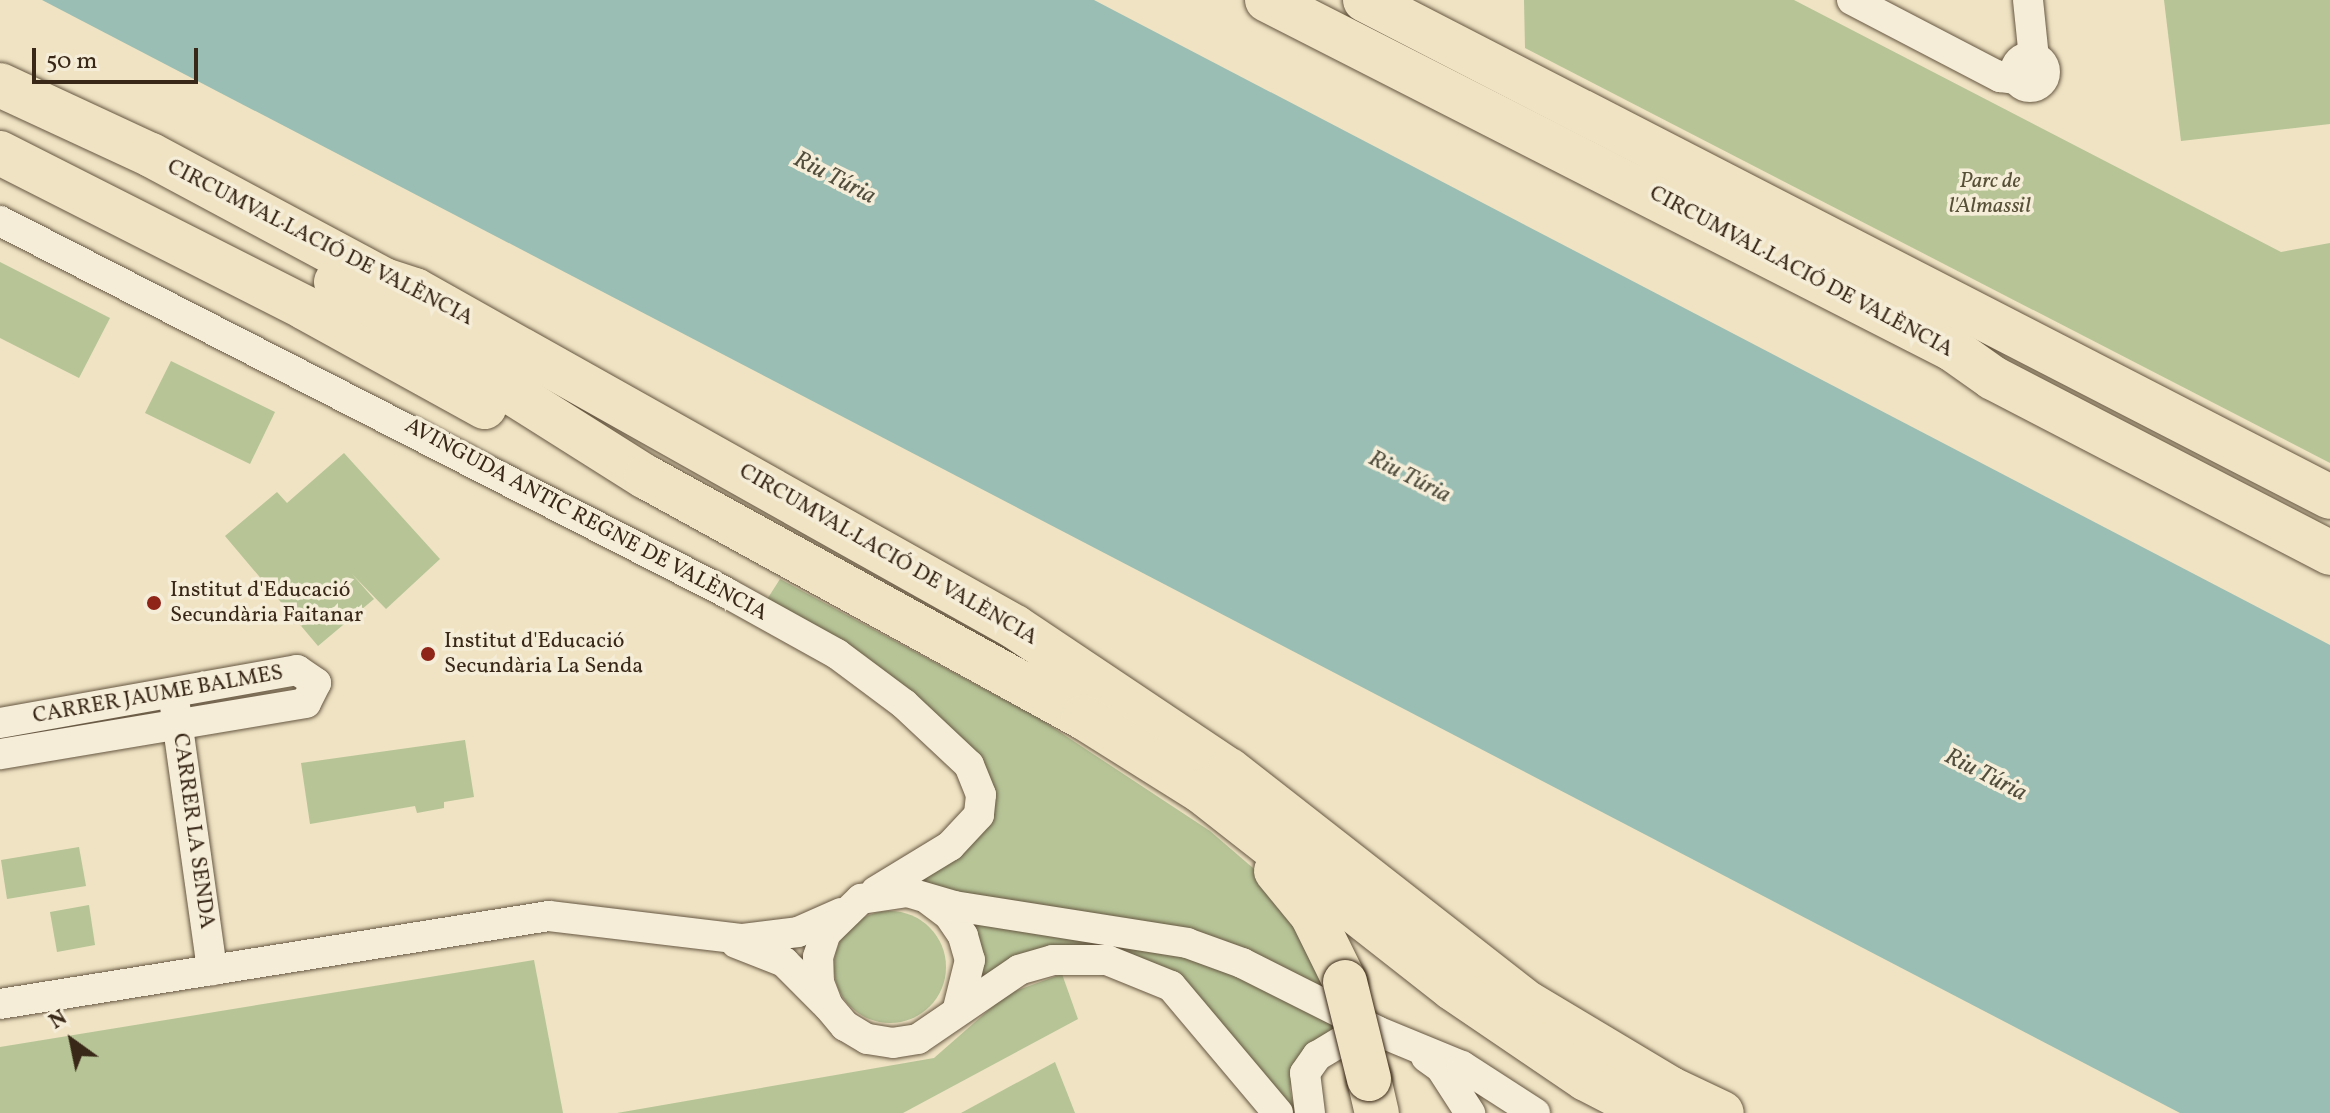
<!DOCTYPE html>
<meta charset="utf-8">
<style>
body{margin:0}
#map{position:relative;width:2330px;height:1113px;overflow:hidden;background:#efe3c3;font-family:Vollkorn,serif}
div>[style]{position:absolute}
.green>*{inset:0;background:#b6c496}
.round{border-radius:50%}
.water>*{inset:0;background:#9abeb3}
.roads{filter:drop-shadow(0 0 2px #665742) drop-shadow(0 0 2px #665742)}
.minor>*{height:30px;margin:-15px;padding:0 15px;transform-origin:15px;border-radius:15px;background:#f5edd8}
.minor>.ring{margin:-15px;padding:0;box-sizing:content-box;background:none;border:30px solid #f5edd8;border-radius:50%}
.highway>*{height:44px;margin:-22px;padding:0 22px;transform-origin:22px;border-radius:22px;background:#efe3c3}
.bridges{filter:drop-shadow(0 0 2px #392817) drop-shadow(0 0 2px #392817)}
.highway-bridge>*{height:44px;margin:-22px;padding:0 22px;transform-origin:22px;border-radius:22px;background:#efe3c3}
.dots>*{width:22px;height:22px;translate:-50% -50%;box-sizing:border-box;border:4px solid #f5edd8;border-radius:50%}
span{translate:-50% -50%;white-space:nowrap;text-align:center;line-height:1.15;-webkit-text-stroke:7px #f5edd8;paint-order:stroke}
.park-label{font-size:22px;color:#584f37;font-style:italic}
.street-label{font-size:22px;color:#392817}
.poi-label{font-size:22px;color:#392817}
.left{translate:0 -50%;text-align:left}
.water-label{font-size:24px;color:#514e3e;font-style:italic}
.north{position:absolute;left:32px;top:1001px;width:80px;height:80px;-webkit-text-stroke:6px #f5edd8;paint-order:stroke;rotate:327deg;font-size:22px;font-weight:700;line-height:32px;text-align:center;color:#392817}
.north::after{content:'';display:block;margin:auto;width:28px;height:36px;background:#392817;clip-path:polygon(50% 0,100% 100%,50% 72%,0 100%)}
.scale{position:absolute;left:32px;top:48px;width:166px;height:36px;box-sizing:border-box;border:4px solid #392817;border-top:0;padding-left:10px;font-size:24px;line-height:28px;white-space:nowrap;color:#392817;-webkit-text-stroke:6px #f5edd8;paint-order:stroke}
</style>
<div id="map">
<div class="green">
<div style="clip-path:polygon(1524px 0,1794px 0,2281px 252px,2330px 243px,2330px 463px,1525px 48px)"></div>
<div style="clip-path:polygon(2164px 0,2330px 0,2330px 124px,2181px 141px)"></div>
<div style="clip-path:polygon(0 262px,110px 318px,79px 378px,0 338px)"></div>
<div style="clip-path:polygon(171px 361px,275px 412px,250px 464px,145px 413px)"></div>
<div style="clip-path:polygon(344px 453px,440px 559px,386px 609px,351px 573px,374px 599px,318px 646px,225px 536px,277px 492px,287px 503px)"></div>
<div style="clip-path:polygon(780px 579px,1040px 719px,1210px 831px,1260px 874px,1279px 900px,1331px 991px,952px 897px,920px 879px,979px 837px,989px 818px,990px 787px,766px 601px)"></div>
<div style="clip-path:polygon(465px 740px,474px 797px,444px 802px,444px 808px,417px 813px,415px 806px,310px 824px,301px 763px)"></div>
<div style="clip-path:polygon(79px 847px,86px 886px,7px 899px,1px 860px)"></div>
<div style="clip-path:polygon(89px 905px,95px 945px,57px 952px,50px 912px)"></div>
<div class="round" style="left:834px;top:911px;width:112px;height:112px"></div>
<div style="clip-path:polygon(967px 920px,1205px 960px,1349px 1025px,1294px 1068px,1290px 1089px,1295px 1113px,1288px 1113px,1131px 956px,981px 982px)"></div>
<div style="clip-path:polygon(534px 960px,563px 1113px,0 1113px,0 1047px)"></div>
<div style="clip-path:polygon(1062px 974px,1078px 1019px,903px 1113px,617px 1113px,934px 1058px,1007px 994px)"></div>
<div style="clip-path:polygon(1055px 1062px,1075px 1113px,961px 1113px)"></div>
</div>
<div class="water">
<div style="clip-path:polygon(42px 0,1094px 0,2330px 645px,2330px 1113px,2180px 1113px)"></div>
</div>
<div class="roads">
<div class="minor">
<div style="left:1852px;top:0;width:167px;rotate:27.5deg"></div>
<div style="left:2000px;top:77px;width:17px;rotate:7deg"></div>
<div style="left:2028px;top:0;width:58px;rotate:84.1deg"></div>
<div class="ring" style="left:2015px;top:57px;width:0;height:0"></div>
<div style="left:0;top:221px;width:817px;rotate:27.1deg"></div>
<div style="left:727px;top:593px;width:126px;rotate:29deg"></div>
<div style="left:837px;top:654px;width:84px;rotate:36.7deg"></div>
<div style="left:904px;top:704px;width:89px;rotate:43.2deg"></div>
<div style="left:969px;top:765px;width:32px;rotate:68deg"></div>
<div style="left:981px;top:795px;width:20px;rotate:96deg"></div>
<div style="left:979px;top:815px;width:42px;rotate:133.1deg"></div>
<div style="left:950px;top:846px;width:87px;rotate:148.7deg"></div>
<div style="left:175px;top:706px;width:267px;rotate:82deg"></div>
<div style="left:0;top:723px;width:302px;rotate:-10.1deg"></div>
<div style="left:297px;top:670px;width:23px;rotate:34deg"></div>
<div style="left:316px;top:683px;width:22px;rotate:117deg"></div>
<div style="left:306px;top:703px;width:310px;rotate:170.5deg"></div>
<div style="left:929px;top:900px;width:25px;rotate:37deg"></div>
<div style="left:949px;top:915px;width:25px;rotate:56deg"></div>
<div style="left:963px;top:936px;width:25px;rotate:74deg"></div>
<div style="left:970px;top:960px;width:49px;rotate:104deg"></div>
<div style="left:736px;top:943px;width:52px;rotate:21.6deg"></div>
<div style="left:784px;top:962px;width:57px;rotate:45deg"></div>
<div style="left:0;top:1004px;width:556px;rotate:-9.11deg"></div>
<div style="left:549px;top:916px;width:195px;rotate:6.8deg"></div>
<div style="left:743px;top:939px;width:55px;rotate:-7.3deg"></div>
<div style="left:798px;top:932px;width:47px;rotate:-23.8deg"></div>
<div style="left:1426px;top:1057px;width:19px;rotate:36deg"></div>
<div style="left:1441px;top:1068px;width:54px;rotate:57.2deg"></div>
<div style="left:1278px;top:1113px;width:166px;rotate:-130.1deg"></div>
<div style="left:1171px;top:986px;width:69px;rotate:-157.9deg"></div>
<div style="left:1107px;top:960px;width:54px;rotate:180deg"></div>
<div style="left:1053px;top:960px;width:35px;rotate:164deg"></div>
<div style="left:1019px;top:970px;width:122px;rotate:145.7deg"></div>
<div style="left:918px;top:1039px;width:25px;rotate:171deg"></div>
<div style="left:893px;top:1043px;width:26px;rotate:-171deg"></div>
<div style="left:867px;top:1039px;width:26px;rotate:-149deg"></div>
<div style="left:845px;top:1026px;width:26px;rotate:-130deg"></div>
<div style="left:828px;top:1006px;width:25px;rotate:-111deg"></div>
<div style="left:819px;top:983px;width:26px;rotate:-92deg"></div>
<div style="left:818px;top:957px;width:25px;rotate:-72deg"></div>
<div style="left:826px;top:933px;width:49px;rotate:-44.2deg"></div>
<div style="left:861px;top:899px;width:47px;rotate:-8.7deg"></div>
<div style="left:907px;top:892px;width:49px;rotate:16.6deg"></div>
<div style="left:954px;top:906px;width:236px;rotate:9deg"></div>
<div style="left:1187px;top:943px;width:59px;rotate:20deg"></div>
<div style="left:1242px;top:963px;width:151px;rotate:26.7deg"></div>
<div style="left:1377px;top:1031px;width:92px;rotate:22.4deg"></div>
<div style="left:1462px;top:1066px;width:87px;rotate:32.8deg"></div>
<div style="left:1310px;top:1113px;width:40px;rotate:-97.1deg"></div>
<div style="left:1305px;top:1073px;width:21px;rotate:-55deg"></div>
<div style="left:1317px;top:1056px;width:39px;rotate:-31deg"></div>
<div style="left:1350px;top:1036px;width:26px"></div>
</div>
<div class="highway">
<div style="left:1267px;top:0;width:769px;rotate:27deg"></div>
<div style="left:1952px;top:349px;width:50px;rotate:35.3deg"></div>
<div style="left:1993px;top:378px;width:380px;rotate:27.4deg"></div>
<div style="left:1365px;top:0;width:1085px;rotate:27.25deg"></div>
<div style="left:0;top:85px;width:166px;rotate:24.9deg"></div>
<div style="left:151px;top:155px;width:264px;rotate:28.2deg"></div>
<div style="left:384px;top:280px;width:33px;rotate:18deg"></div>
<div style="left:415px;top:290px;width:688px;rotate:29.32deg"></div>
<div style="left:1015px;top:627px;width:257px;rotate:33.8deg"></div>
<div style="left:1229px;top:770px;width:380px;rotate:38deg"></div>
<div style="left:1529px;top:1004px;width:165px;rotate:30.9deg"></div>
<div style="left:1671px;top:1089px;width:56px;rotate:25.2deg"></div>
<div style="left:0;top:153px;width:342px;rotate:26.9deg"></div>
<div style="left:305px;top:308px;width:205px;rotate:28.9deg"></div>
<div style="left:336px;top:282px;width:366px;rotate:32.2deg"></div>
<div style="left:646px;top:477px;width:499px;rotate:28.8deg"></div>
<div style="left:1083px;top:717px;width:139px;rotate:32.1deg"></div>
<div style="left:1201px;top:791px;width:319px;rotate:38.1deg"></div>
<div style="left:1452px;top:988px;width:162px;rotate:34.2deg"></div>
<div style="left:1586px;top:1079px;width:74px;rotate:27.3deg"></div>
<div style="left:1276px;top:871px;width:57px;rotate:50.7deg"></div>
<div style="left:1312px;top:915px;width:75px;rotate:63.8deg"></div>
<div style="left:1369px;top:1079px;width:35px;rotate:77deg"></div>
</div>
</div>
<div class="bridges">
<div class="highway-bridge">
<div style="left:1345px;top:982px;width:100px;rotate:76.1deg"></div>
</div>
</div>
<div class="dots">
<div style="left:154px;top:603px;background:#8f2418"></div>
<div style="left:428px;top:654px;background:#8f2418"></div>
</div>
<div class="park-label">
<span style="left:1990px;top:194px">Parc de<br>l'Almassil</span>
</div>
<div class="street-label">
<span style="left:320px;top:243px;rotate:27deg">CIRCUMVAL·LACIÓ DE VALÈNCIA</span>
<span style="left:1801px;top:272px;rotate:28deg">CIRCUMVAL·LACIÓ DE VALÈNCIA</span>
<span style="left:586px;top:520px;rotate:28deg">AVINGUDA ANTIC REGNE DE VALÈNCIA</span>
<span style="left:888px;top:555px;rotate:30deg">CIRCUMVAL·LACIÓ DE VALÈNCIA</span>
<span style="left:158px;top:695px;rotate:-10deg">CARRER JAUME BALMES</span>
<span style="left:193px;top:831px;rotate:82deg">CARRER LA SENDA</span>
</div>
<div class="poi-label">
<span class="left" style="left:170px;top:603px">Institut d'Educació<br>Secundària Faitanar</span>
<span class="left" style="left:444px;top:654px">Institut d'Educació<br>Secundària La Senda</span>
</div>
<div class="water-label">
<span style="left:834px;top:179px;rotate:27deg">Riu Túria</span>
<span style="left:1409px;top:478px;rotate:27deg">Riu Túria</span>
<span style="left:1985px;top:776px;rotate:27deg">Riu Túria</span>
</div>
<div class="north">N</div>
<div class="scale">50 m</div>
</div>
